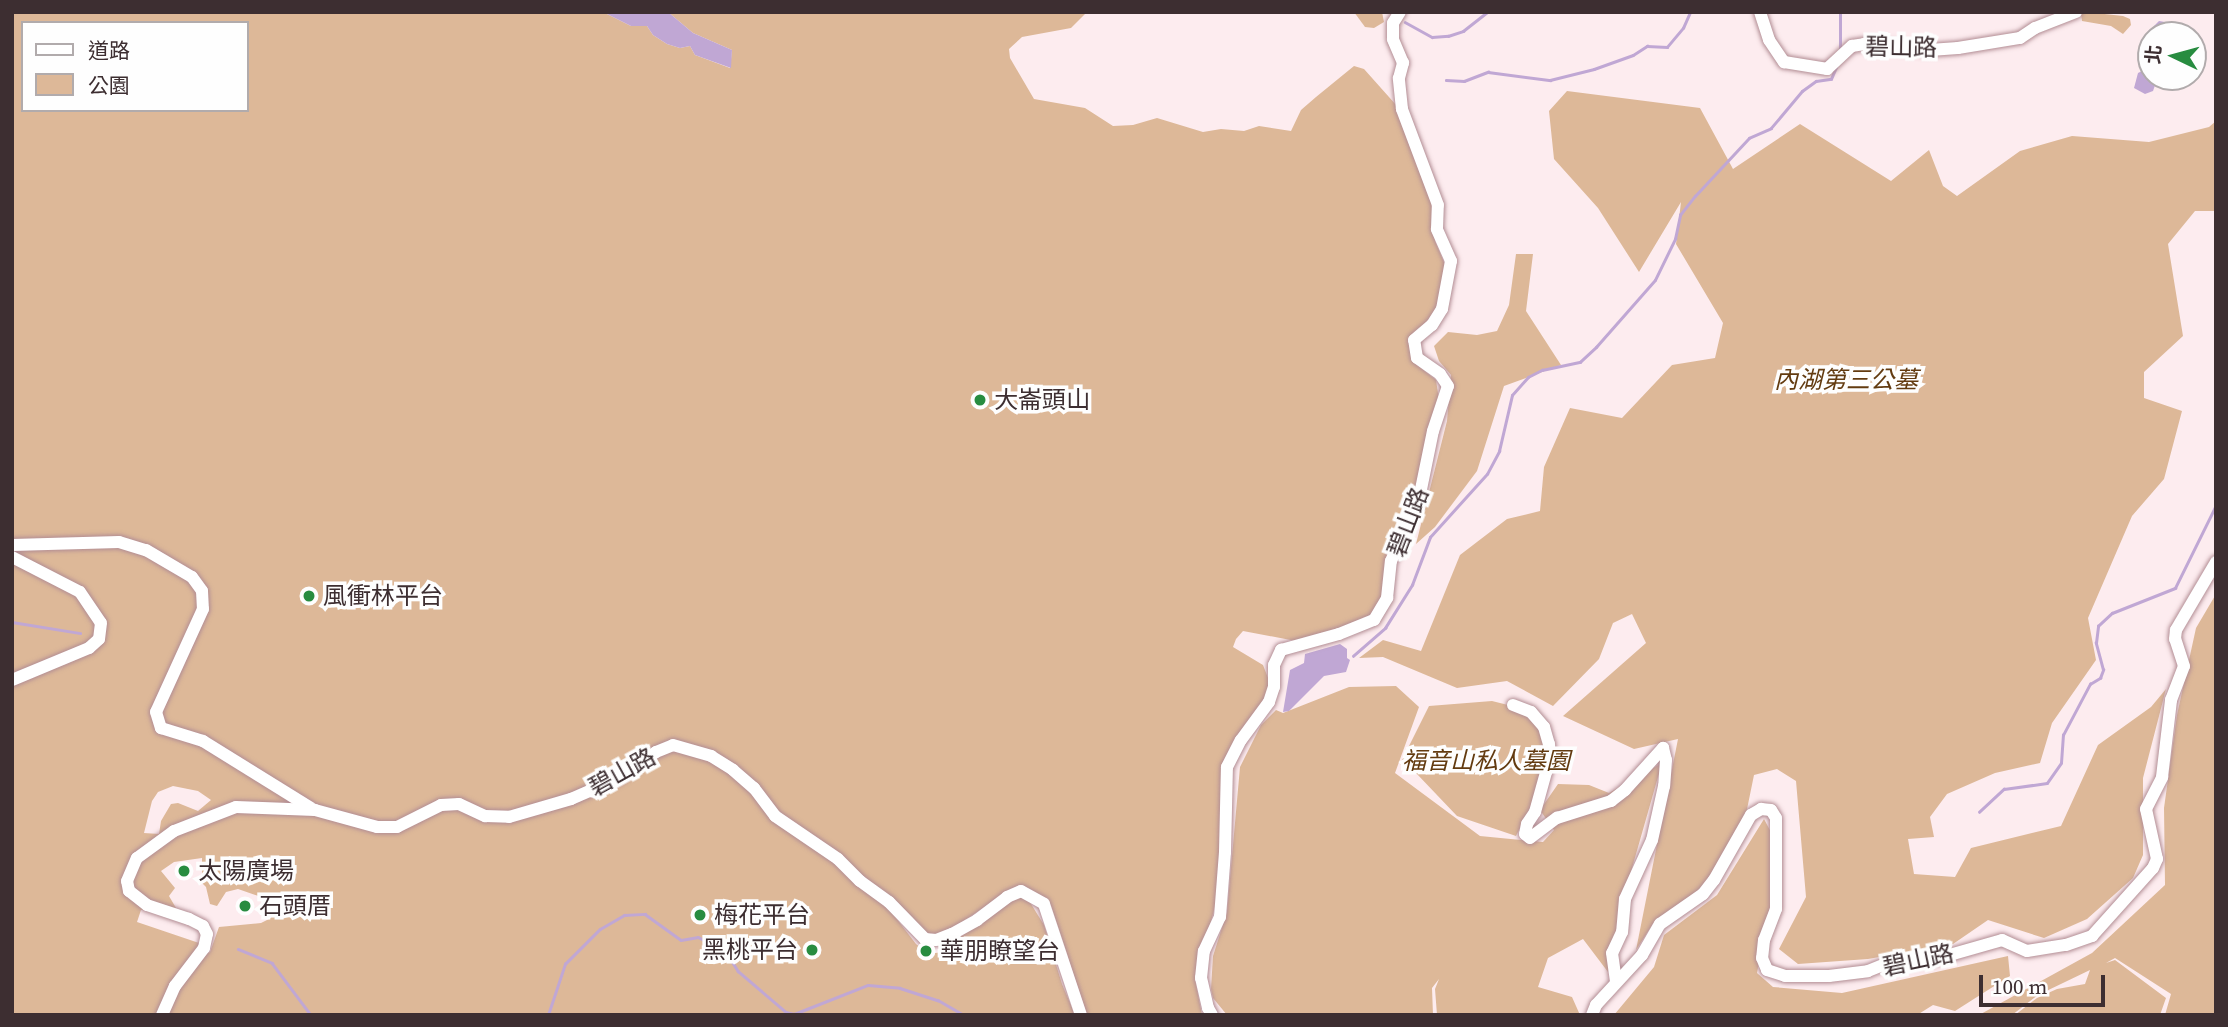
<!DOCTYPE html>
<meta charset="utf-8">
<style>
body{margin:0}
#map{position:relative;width:2228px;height:1027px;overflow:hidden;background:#fdecef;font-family:"Source Serif 4","Noto Sans TC",serif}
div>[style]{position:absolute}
.green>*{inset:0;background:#ddb898}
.water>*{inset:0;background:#c0a7d4}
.stream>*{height:2.5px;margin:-1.25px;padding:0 1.25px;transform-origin:1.25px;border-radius:1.25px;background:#c0a7d4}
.roads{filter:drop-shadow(0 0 2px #b28d94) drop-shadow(0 0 2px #b28d94)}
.minor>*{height:12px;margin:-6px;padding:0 6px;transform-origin:6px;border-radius:6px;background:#fff}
.dots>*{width:19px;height:19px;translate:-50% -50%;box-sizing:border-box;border:4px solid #fefefe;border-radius:50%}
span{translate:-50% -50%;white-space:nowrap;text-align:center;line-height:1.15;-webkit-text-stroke:7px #fefefe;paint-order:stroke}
.street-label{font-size:24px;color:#3d2e31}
.park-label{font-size:24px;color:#633b10;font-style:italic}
.poi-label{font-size:24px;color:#3d2e31}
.left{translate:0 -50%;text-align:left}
.right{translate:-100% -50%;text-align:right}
.frame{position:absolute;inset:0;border:14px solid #3d2e31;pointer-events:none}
.legend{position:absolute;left:21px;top:21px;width:228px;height:91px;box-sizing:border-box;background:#fefefe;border:2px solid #b1abac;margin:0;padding:9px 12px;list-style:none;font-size:21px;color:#3d2e31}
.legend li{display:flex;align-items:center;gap:14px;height:35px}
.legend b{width:35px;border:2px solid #b1abac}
.north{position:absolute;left:2137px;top:21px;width:70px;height:70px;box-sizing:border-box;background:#fefefe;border:2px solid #b1abac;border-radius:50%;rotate:275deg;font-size:19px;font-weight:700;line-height:28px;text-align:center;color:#3d2e31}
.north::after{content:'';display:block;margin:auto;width:24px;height:32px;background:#288c40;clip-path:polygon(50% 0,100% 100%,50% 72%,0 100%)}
.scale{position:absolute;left:1979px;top:975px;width:126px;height:32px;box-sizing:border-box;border:4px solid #3d2e31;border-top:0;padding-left:9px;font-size:21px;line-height:24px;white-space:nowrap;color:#3d2e31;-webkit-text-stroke:5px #fefefe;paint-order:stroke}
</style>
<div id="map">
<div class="green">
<div style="clip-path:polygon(evenodd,12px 12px,603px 12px,631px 26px,647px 26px,653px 35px,667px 44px,680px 48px,690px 46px,695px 55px,730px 68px,732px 50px,693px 33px,668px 12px,1087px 12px,1071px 28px,1022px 37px,1009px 49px,1010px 58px,1034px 99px,1085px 108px,1113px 126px,1133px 125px,1157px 118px,1203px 132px,1221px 129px,1244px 131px,1259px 126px,1291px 131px,1301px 110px,1316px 97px,1354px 66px,1364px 69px,1397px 106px,1408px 127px,1433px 208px,1435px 241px,1446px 267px,1441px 296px,1437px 312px,1430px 322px,1408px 340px,1412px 361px,1436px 380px,1440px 406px,1430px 432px,1415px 502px,1387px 563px,1385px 596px,1374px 614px,1370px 619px,1301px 642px,1243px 631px,1236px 639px,1233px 647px,1263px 665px,1270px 683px,1265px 701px,1238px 741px,1222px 775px,1223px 842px,1216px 903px,1195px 979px,1202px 1015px,1085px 1015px,1049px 905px,1020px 888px,1001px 896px,944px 934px,925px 934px,889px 898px,838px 854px,783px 818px,747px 777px,703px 749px,677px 742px,653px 749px,620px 772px,570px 795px,510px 813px,483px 811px,457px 800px,439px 803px,396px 823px,356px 818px,354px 821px,370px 828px,395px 830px,445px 807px,456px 807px,490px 821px,507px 821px,591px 794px,625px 776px,655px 755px,674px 748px,683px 748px,732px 773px,751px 788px,779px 823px,825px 855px,852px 880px,886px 905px,916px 944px,929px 954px,942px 952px,1004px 902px,1021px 896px,1028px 899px,1044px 925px,1062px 984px,1075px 1015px,12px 1015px,12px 12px,23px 23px,247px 23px,247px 110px,23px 110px,23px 23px,12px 12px,173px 786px,198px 791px,211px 800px,198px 811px,178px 803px,171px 804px,161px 821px,159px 834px,144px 833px,152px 801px,158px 792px,173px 786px,12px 12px,202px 858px,202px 883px,206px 887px,210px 904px,217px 906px,226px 892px,238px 889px,267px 899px,273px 908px,271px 918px,261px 923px,219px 927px,210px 952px,202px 956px,195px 953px,199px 943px,137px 922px,141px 910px,158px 907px,175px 911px,176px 908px,169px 896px,175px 888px,161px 871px,174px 862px,202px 858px)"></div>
<div style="clip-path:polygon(1354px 12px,1382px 12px,1384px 22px,1374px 28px,1365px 27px)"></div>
<div style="clip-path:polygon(2086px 12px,2123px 16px,2130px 19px,2131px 25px,2123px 34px,2111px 26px,2082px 21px,2081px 14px)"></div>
<div style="clip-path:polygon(1567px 91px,1700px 108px,1733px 169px,1800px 124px,1891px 181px,1929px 150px,1943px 186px,1957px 196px,2020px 151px,2072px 136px,2149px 142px,2209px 127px,2216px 121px,2216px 211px,2195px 211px,2168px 244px,2183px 336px,2144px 372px,2144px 398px,2182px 411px,2164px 479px,2132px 516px,2088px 618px,2096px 660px,2052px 723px,2040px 763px,1995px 773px,1947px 794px,1930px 817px,1934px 837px,1908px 839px,1914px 874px,1955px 877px,1971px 848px,2061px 826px,2098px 745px,2151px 707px,2166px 689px,2143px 778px,2143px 855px,2133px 878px,2087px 919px,2044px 938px,1988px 920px,1953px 944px,1868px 959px,1798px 964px,1779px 949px,1806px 897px,1796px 781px,1777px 769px,1754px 775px,1745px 819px,1698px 895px,1656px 919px,1636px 950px,1678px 739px,1634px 749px,1563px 716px,1646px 643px,1632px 614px,1613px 623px,1599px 659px,1553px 706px,1507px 681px,1457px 688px,1383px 657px,1359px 658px,1383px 640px,1421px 651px,1460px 555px,1507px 519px,1540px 511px,1544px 467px,1570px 408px,1622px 418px,1672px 365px,1715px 358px,1723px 323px,1676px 244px,1681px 202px,1639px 272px,1598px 208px,1554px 159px,1549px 111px)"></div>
<div style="clip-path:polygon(1516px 254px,1533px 254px,1526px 311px,1561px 365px,1504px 386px,1477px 471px,1435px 527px,1416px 544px,1447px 421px,1451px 375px,1439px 361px,1434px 346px,1448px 332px,1477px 335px,1497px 331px,1509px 305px)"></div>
<div style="clip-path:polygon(2216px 594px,2216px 1015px,2165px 1015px,2171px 994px,2115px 958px,2106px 963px,2115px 960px,2166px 998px,2160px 1015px,2015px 1015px,2037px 998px,2057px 989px,2085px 984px,2090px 970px,2038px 995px,2012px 1015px,1979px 1015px,2092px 953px,2165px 885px,2164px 808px,2177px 715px,2196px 628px)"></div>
<div style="clip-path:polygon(1396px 686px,1419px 707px,1395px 773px,1480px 836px,1543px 842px,1554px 830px,1540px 810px,1558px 784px,1589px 785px,1609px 793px,1662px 763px,1622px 903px,1608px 972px,1583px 939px,1548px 958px,1538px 987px,1572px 997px,1580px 1015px,1437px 1015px,1435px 989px,1439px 979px,1432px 988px,1433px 1015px,1227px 1015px,1213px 998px,1211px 989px,1213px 956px,1227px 912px,1240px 767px,1261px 725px,1276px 710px,1283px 713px,1349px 687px)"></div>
<div style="clip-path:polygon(1492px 701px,1532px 711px,1547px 747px,1544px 780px,1516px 836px,1457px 816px,1416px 773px,1400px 764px,1429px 706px)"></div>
<div style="clip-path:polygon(1764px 819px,1772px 834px,1770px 906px,1757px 973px,1773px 987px,1842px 993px,2008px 956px,2010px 976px,1955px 1011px,1933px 1005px,1917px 1015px,1614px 1015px,1654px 967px,1664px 935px,1717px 895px)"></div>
</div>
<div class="water">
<div style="clip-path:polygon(603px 12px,668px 12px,693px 33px,732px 50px,731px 68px,695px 55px,690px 46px,680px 48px,667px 44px,653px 35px,647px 26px,631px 26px)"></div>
<div style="clip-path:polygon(2159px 21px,2177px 24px,2179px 35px,2156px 35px,2154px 26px)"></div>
<div style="clip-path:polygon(2142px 71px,2158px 77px,2153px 91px,2145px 94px,2134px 88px,2138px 73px)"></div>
<div style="clip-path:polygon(1340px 644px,1347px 649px,1347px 658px,1350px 660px,1346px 672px,1324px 676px,1289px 711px,1283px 712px,1290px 670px,1304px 663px,1305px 654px)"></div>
</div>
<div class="stream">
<div style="left:1405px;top:22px;width:31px;rotate:29deg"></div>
<div style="left:1432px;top:37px;width:16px;rotate:-4deg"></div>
<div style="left:1448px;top:36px;width:16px;rotate:-18deg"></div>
<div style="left:1463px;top:31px;width:31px;rotate:-38deg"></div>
<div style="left:1840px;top:51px;width:39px;rotate:-90deg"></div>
<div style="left:1446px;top:80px;width:18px;rotate:3deg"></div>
<div style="left:1464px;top:81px;width:26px;rotate:-21deg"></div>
<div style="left:1488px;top:72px;width:63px;rotate:7.4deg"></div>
<div style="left:1550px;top:80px;width:45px;rotate:-14deg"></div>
<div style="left:1594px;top:69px;width:41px;rotate:-19.7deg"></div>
<div style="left:1633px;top:55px;width:17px;rotate:-33deg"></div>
<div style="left:1647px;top:46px;width:20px;rotate:3deg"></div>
<div style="left:1667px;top:47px;width:25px;rotate:-50deg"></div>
<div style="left:1683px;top:28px;width:17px;rotate:-66deg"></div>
<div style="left:12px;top:622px;width:69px;rotate:9.2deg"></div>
<div style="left:1353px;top:656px;width:43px;rotate:-41.2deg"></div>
<div style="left:1385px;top:628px;width:51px;rotate:-57.9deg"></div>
<div style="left:1412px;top:585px;width:51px;rotate:-69.4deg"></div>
<div style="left:1430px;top:537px;width:85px;rotate:-47.9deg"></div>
<div style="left:1487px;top:474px;width:26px;rotate:-62deg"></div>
<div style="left:1499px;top:451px;width:57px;rotate:-76.9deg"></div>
<div style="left:1512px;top:395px;width:24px;rotate:-48deg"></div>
<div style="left:1528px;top:377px;width:16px;rotate:-27deg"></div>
<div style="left:1542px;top:370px;width:39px;rotate:-12deg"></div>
<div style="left:1580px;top:362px;width:22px;rotate:-43deg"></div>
<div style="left:1596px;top:347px;width:89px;rotate:-48.6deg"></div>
<div style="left:1655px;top:280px;width:46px;rotate:-64deg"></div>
<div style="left:1675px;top:239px;width:25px;rotate:-78deg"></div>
<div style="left:1680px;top:215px;width:24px;rotate:-52deg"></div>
<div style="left:1695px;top:196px;width:79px;rotate:-47deg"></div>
<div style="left:1749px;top:138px;width:24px;rotate:-24deg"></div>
<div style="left:1771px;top:128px;width:48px;rotate:-50deg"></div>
<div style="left:1802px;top:91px;width:17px;rotate:-36deg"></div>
<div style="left:1816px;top:81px;width:15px;rotate:-8deg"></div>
<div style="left:1831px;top:79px;width:13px;rotate:-67deg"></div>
<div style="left:1979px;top:812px;width:34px;rotate:-43deg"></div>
<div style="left:2004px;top:789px;width:43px;rotate:-7.9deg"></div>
<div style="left:2047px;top:783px;width:24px;rotate:-55deg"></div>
<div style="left:2061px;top:763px;width:28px;rotate:-86deg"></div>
<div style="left:2063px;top:735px;width:58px;rotate:-62.1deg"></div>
<div style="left:2090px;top:684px;width:12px;rotate:-31deg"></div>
<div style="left:2100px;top:678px;width:9px;rotate:-69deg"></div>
<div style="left:2103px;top:670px;width:28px;rotate:-105deg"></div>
<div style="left:2096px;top:643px;width:17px;rotate:-83deg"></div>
<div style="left:2098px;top:626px;width:19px;rotate:-43deg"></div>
<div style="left:2112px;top:613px;width:68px;rotate:-21.6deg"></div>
<div style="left:2175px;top:588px;width:93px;rotate:-63.7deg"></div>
<div style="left:238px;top:949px;width:37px;rotate:22deg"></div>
<div style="left:272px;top:963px;width:65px;rotate:53.1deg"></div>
<div style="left:548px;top:1015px;width:54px;rotate:-71.6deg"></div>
<div style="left:565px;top:964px;width:49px;rotate:-45deg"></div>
<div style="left:600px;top:929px;width:28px;rotate:-30deg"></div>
<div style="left:624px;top:915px;width:21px;rotate:-3deg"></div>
<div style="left:645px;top:914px;width:44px;rotate:35.8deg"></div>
<div style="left:681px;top:940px;width:17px;rotate:-10deg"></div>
<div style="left:698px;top:937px;width:30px;rotate:26deg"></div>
<div style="left:725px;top:950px;width:25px;rotate:58deg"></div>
<div style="left:738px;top:971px;width:63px;rotate:40.5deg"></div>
<div style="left:786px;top:1012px;width:8px;rotate:14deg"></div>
<div style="left:794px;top:1014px;width:79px;rotate:-21.4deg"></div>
<div style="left:868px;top:985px;width:32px;rotate:5deg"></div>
<div style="left:900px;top:988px;width:40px;rotate:18deg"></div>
<div style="left:938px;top:1000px;width:30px;rotate:30deg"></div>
</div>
<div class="roads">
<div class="minor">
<div style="left:1760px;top:12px;width:29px;rotate:72deg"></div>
<div style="left:1769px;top:40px;width:27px;rotate:56deg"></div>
<div style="left:1784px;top:62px;width:44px;rotate:9.2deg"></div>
<div style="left:1827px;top:69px;width:34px;rotate:-43deg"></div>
<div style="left:1852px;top:46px;width:12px;rotate:-9deg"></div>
<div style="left:1864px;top:44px;width:66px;rotate:5.2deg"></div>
<div style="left:1930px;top:50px;width:28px;rotate:-4deg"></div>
<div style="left:1958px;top:48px;width:63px;rotate:-9.2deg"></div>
<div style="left:2020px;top:38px;width:18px;rotate:-34deg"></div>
<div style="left:2035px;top:28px;width:44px;rotate:-21.3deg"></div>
<div style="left:12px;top:545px;width:107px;rotate:-1.6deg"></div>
<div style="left:119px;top:542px;width:28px;rotate:17deg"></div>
<div style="left:146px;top:550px;width:53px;rotate:30.4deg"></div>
<div style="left:192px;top:577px;width:17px;rotate:54deg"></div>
<div style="left:202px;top:591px;width:18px;rotate:87deg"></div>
<div style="left:203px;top:609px;width:113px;rotate:114.5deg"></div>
<div style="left:156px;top:712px;width:17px;rotate:73deg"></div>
<div style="left:161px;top:728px;width:44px;rotate:17.2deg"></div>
<div style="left:203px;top:741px;width:127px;rotate:31.8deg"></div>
<div style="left:12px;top:557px;width:76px;rotate:27.2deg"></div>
<div style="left:80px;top:592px;width:37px;rotate:56deg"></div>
<div style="left:101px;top:623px;width:16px;rotate:97deg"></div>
<div style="left:99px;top:639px;width:13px;rotate:138deg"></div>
<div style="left:89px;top:648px;width:83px;rotate:157.4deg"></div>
<div style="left:1513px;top:705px;width:19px;rotate:21deg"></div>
<div style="left:1531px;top:712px;width:20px;rotate:49deg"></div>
<div style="left:1544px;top:727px;width:18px;rotate:74deg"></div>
<div style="left:1549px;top:744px;width:14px;rotate:86deg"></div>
<div style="left:1550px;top:758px;width:56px;rotate:105.5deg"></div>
<div style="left:1535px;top:812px;width:14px;rotate:124deg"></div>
<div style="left:1527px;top:824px;width:10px;rotate:101deg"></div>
<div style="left:1525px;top:834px;width:6px;rotate:39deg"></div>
<div style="left:1530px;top:838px;width:34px;rotate:-37deg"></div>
<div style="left:1557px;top:818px;width:57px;rotate:-17.5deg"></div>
<div style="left:1611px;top:801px;width:18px;rotate:-38deg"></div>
<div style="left:1625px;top:790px;width:57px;rotate:-47.9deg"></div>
<div style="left:1663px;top:748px;width:12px;rotate:76deg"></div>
<div style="left:1666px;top:760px;width:26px;rotate:94deg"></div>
<div style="left:1664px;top:786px;width:55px;rotate:102.5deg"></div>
<div style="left:1652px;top:840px;width:65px;rotate:114.6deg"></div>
<div style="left:1625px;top:899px;width:33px;rotate:95deg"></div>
<div style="left:1622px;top:932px;width:23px;rotate:115deg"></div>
<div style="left:1612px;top:953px;width:29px;rotate:82deg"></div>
<div style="left:162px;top:1015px;width:32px;rotate:-66deg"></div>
<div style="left:175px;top:986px;width:48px;rotate:-52.7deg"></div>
<div style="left:204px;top:948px;width:14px;rotate:-78deg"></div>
<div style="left:207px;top:934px;width:9px;rotate:-117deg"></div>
<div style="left:203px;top:926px;width:16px;rotate:-153deg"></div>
<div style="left:189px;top:919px;width:44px;rotate:-161.6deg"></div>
<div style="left:147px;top:905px;width:23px;rotate:-142deg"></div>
<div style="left:129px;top:891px;width:10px;rotate:-101deg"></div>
<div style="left:127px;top:881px;width:25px;rotate:-67deg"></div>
<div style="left:137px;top:858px;width:46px;rotate:-36.1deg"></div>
<div style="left:174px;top:831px;width:66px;rotate:-21.2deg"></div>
<div style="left:236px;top:807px;width:79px;rotate:2.2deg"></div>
<div style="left:315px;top:810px;width:64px;rotate:15.3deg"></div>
<div style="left:377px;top:827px;width:20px"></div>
<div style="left:397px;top:827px;width:49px;rotate:-26.6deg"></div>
<div style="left:441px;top:805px;width:18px;rotate:-3deg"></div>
<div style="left:459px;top:804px;width:29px;rotate:25deg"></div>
<div style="left:485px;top:816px;width:24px;rotate:2deg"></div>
<div style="left:509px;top:817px;width:65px;rotate:-16.2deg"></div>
<div style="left:571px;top:799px;width:52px;rotate:-23.6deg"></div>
<div style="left:619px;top:778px;width:45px;rotate:-35.1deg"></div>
<div style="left:656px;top:752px;width:18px;rotate:-22deg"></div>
<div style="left:673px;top:745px;width:40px;rotate:16deg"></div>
<div style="left:711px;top:756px;width:26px;rotate:32deg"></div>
<div style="left:733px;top:770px;width:28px;rotate:41deg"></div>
<div style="left:754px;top:788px;width:35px;rotate:53deg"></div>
<div style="left:775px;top:816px;width:76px;rotate:34.3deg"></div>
<div style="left:838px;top:859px;width:31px;rotate:45deg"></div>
<div style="left:860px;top:881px;width:36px;rotate:36deg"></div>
<div style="left:889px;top:902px;width:52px;rotate:45.8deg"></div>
<div style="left:925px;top:939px;width:11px;rotate:5deg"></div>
<div style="left:936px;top:940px;width:17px;rotate:-21deg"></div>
<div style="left:952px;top:934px;width:29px;rotate:-29deg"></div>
<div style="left:977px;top:920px;width:38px;rotate:-37deg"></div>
<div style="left:1007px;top:897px;width:15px;rotate:-23deg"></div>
<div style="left:1021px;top:891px;width:26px;rotate:29deg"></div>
<div style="left:1044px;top:904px;width:117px;rotate:71.6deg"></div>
<div style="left:1212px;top:1015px;width:8px;rotate:-120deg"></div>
<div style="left:1208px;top:1008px;width:31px;rotate:-103deg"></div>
<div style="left:1201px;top:978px;width:27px;rotate:-84deg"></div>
<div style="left:1204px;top:951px;width:38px;rotate:-65deg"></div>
<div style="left:1220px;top:917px;width:65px;rotate:-85.6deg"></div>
<div style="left:1225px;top:852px;width:85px;rotate:-88.7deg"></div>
<div style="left:1227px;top:767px;width:30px;rotate:-63deg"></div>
<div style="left:1241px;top:740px;width:47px;rotate:-53.6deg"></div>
<div style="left:1269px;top:702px;width:16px;rotate:-72deg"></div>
<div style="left:1274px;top:687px;width:22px;rotate:-90deg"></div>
<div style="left:1274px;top:665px;width:17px;rotate:-65deg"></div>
<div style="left:1281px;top:650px;width:60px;rotate:-15.4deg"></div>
<div style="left:1339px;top:634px;width:38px;rotate:-22deg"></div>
<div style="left:1374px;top:620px;width:26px;rotate:-59deg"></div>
<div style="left:1387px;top:598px;width:37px;rotate:-84deg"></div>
<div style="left:1391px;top:561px;width:68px;rotate:-65.7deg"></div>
<div style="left:1419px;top:499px;width:69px;rotate:-78.4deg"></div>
<div style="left:1433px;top:431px;width:47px;rotate:-71.6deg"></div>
<div style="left:1448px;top:386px;width:14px;rotate:-124deg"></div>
<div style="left:1440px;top:374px;width:28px;rotate:-145deg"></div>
<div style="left:1417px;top:358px;width:18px;rotate:-99deg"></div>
<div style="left:1414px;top:340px;width:23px;rotate:-40deg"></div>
<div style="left:1432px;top:325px;width:19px;rotate:-58deg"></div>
<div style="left:1442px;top:309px;width:49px;rotate:-79.4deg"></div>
<div style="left:1451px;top:261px;width:35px;rotate:-114deg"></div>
<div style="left:1437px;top:229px;width:24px;rotate:-88deg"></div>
<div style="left:1438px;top:205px;width:103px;rotate:-110.6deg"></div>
<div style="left:1402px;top:109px;width:31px;rotate:-96deg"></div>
<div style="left:1399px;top:78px;width:16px;rotate:-75deg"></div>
<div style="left:1403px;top:63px;width:26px;rotate:-113deg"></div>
<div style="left:1393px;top:39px;width:16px;rotate:-90deg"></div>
<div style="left:1393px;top:23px;width:13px;rotate:-58deg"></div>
<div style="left:1592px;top:1015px;width:11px;rotate:-68deg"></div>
<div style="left:1596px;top:1005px;width:68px;rotate:-47.4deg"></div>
<div style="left:1642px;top:955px;width:36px;rotate:-60deg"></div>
<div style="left:1660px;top:924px;width:52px;rotate:-34.9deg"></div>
<div style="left:1703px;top:894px;width:18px;rotate:-52deg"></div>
<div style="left:1714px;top:880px;width:75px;rotate:-60.4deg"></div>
<div style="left:1751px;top:815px;width:12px;rotate:-31deg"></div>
<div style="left:1761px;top:809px;width:10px;rotate:6deg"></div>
<div style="left:1771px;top:810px;width:9px;rotate:58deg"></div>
<div style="left:1776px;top:818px;width:91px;rotate:90deg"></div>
<div style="left:1776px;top:909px;width:33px;rotate:111deg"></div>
<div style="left:1764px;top:940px;width:18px;rotate:96deg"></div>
<div style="left:1762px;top:958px;width:13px;rotate:67deg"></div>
<div style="left:1767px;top:970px;width:19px;rotate:18deg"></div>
<div style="left:1785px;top:976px;width:44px"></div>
<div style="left:1829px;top:976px;width:39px;rotate:-7deg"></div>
<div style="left:1868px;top:971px;width:18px;rotate:-22deg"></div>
<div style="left:1885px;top:964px;width:47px;rotate:-4.9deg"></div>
<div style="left:1932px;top:960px;width:73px;rotate:-15.9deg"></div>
<div style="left:2002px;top:940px;width:27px;rotate:24deg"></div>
<div style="left:2027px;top:951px;width:39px;rotate:-9deg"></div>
<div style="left:2066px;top:945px;width:28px;rotate:-19deg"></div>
<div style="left:2092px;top:936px;width:91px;rotate:-48.1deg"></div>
<div style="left:2153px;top:868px;width:10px;rotate:-66deg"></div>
<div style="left:2157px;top:859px;width:51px;rotate:-102.4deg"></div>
<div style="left:2146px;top:809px;width:36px;rotate:-63deg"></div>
<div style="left:2162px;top:777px;width:78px;rotate:-83.3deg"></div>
<div style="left:2171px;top:700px;width:36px;rotate:-69deg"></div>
<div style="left:2184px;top:666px;width:28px;rotate:-108deg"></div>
<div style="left:2175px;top:639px;width:9px;rotate:-84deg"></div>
<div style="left:2176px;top:630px;width:79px;rotate:-59.5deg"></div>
</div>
</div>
<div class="dots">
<div style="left:980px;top:400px;background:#288c40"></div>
<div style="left:309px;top:596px;background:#288c40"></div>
<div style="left:184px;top:871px;background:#288c40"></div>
<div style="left:245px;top:906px;background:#288c40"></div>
<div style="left:700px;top:915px;background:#288c40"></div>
<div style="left:812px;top:950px;background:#288c40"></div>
<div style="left:926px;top:951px;background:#288c40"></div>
</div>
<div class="street-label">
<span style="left:1901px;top:47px;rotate:1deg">碧山路</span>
<span style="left:1408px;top:522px;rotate:-69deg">碧山路</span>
<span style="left:622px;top:772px;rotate:-29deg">碧山路</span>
<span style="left:1918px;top:960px;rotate:-12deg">碧山路</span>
</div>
<div class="park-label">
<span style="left:1846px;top:380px">內湖第三公墓</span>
<span style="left:1486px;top:761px">福音山私人墓園</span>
</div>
<div class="poi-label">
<span class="left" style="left:994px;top:400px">大崙頭山</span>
<span class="left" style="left:323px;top:596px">風衝林平台</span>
<span class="left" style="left:198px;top:871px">太陽廣場</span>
<span class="left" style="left:259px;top:906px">石頭厝</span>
<span class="left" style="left:714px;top:915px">梅花平台</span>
<span class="right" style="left:798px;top:950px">黑桃平台</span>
<span class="left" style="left:940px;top:951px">華朋瞭望台</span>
</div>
<div class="frame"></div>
<ul class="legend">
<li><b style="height:9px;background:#fff"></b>道路</li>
<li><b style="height:19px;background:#ddb898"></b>公園</li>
</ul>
<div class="north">北</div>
<div class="scale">100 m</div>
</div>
